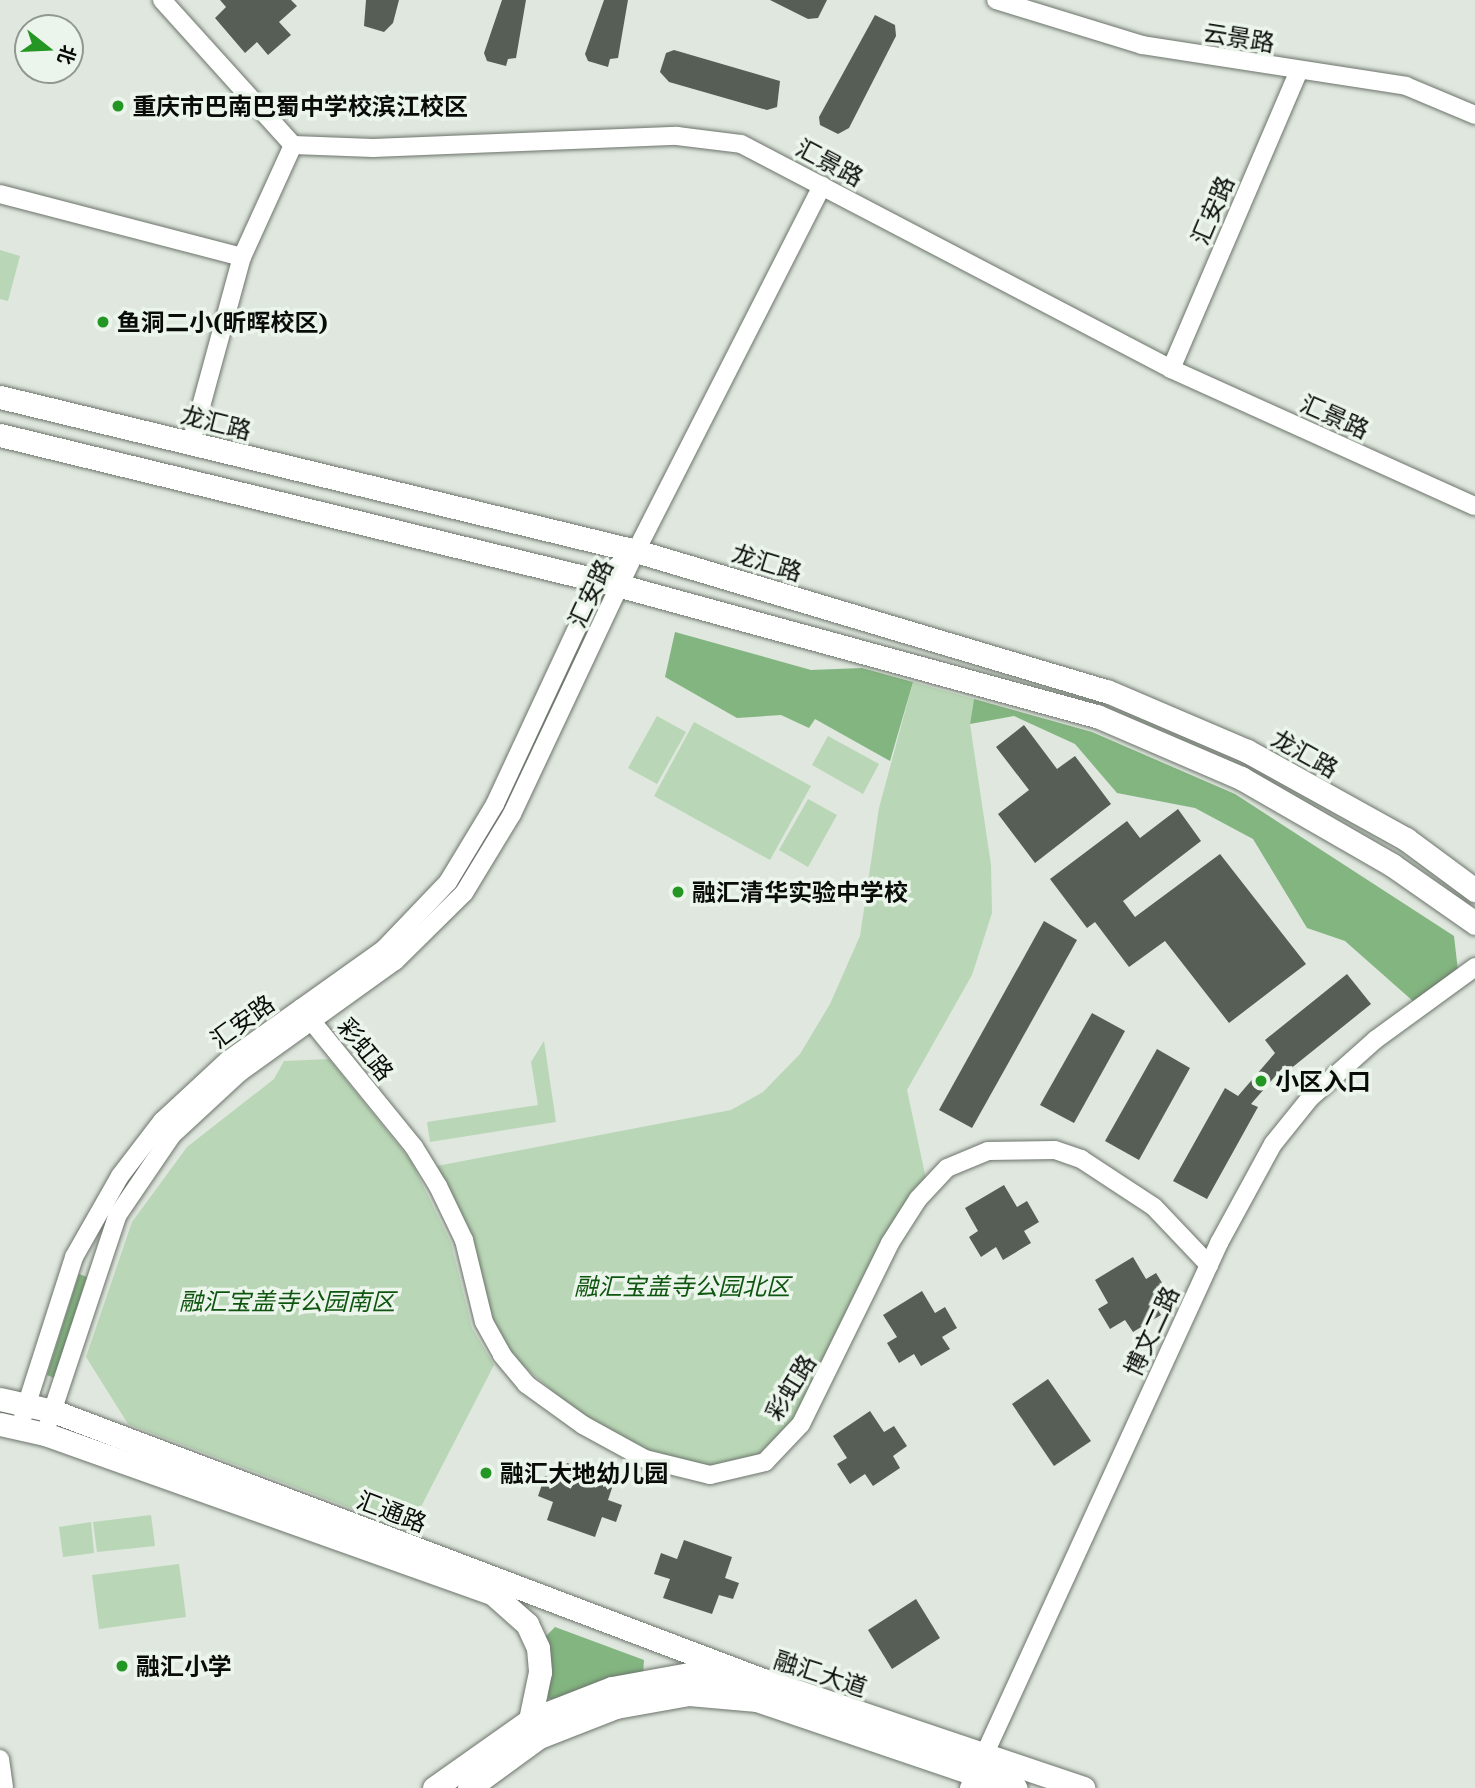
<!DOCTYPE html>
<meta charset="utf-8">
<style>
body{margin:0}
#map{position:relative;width:1475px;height:1788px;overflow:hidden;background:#dfe7de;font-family:"Noto Serif","Noto Sans SC",serif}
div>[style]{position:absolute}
.green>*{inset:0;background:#b9d7b6}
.forest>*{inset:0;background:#83b580}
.building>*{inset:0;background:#575e56}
.roads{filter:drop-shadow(0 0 2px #6c746b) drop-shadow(0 0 2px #6c746b)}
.minor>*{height:18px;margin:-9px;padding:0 9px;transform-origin:9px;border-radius:9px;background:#fff}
.major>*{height:23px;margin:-11.5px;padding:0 11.5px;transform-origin:11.5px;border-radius:11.5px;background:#fff}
.dots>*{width:19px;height:19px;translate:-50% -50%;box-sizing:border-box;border:4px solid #ecf5eb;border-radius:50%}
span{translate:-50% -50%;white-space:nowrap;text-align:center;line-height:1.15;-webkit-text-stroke:7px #ecf5eb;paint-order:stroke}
.street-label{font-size:24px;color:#090c09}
.poi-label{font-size:24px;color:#090c09;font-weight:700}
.left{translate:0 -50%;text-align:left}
.park-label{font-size:24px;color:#0e550f;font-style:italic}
.north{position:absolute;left:14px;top:14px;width:70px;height:70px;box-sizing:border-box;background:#ecf5eb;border:2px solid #919891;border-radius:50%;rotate:108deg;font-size:19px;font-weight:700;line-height:28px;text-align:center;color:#090c09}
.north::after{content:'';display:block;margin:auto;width:24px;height:32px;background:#249624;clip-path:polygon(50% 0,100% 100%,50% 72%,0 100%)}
</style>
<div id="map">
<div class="green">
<div style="clip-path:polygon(0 250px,20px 256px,8px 301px,0 299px)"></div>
<div style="clip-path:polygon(913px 682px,974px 699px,970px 724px,991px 865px,992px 913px,972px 975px,907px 1090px,926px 1179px,797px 1419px,763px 1455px,711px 1469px,649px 1454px,587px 1420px,508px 1353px,492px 1320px,471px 1238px,437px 1166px,731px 1110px,763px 1092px,800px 1054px,830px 1004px,860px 936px,879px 808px)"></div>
<div style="clip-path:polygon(657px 716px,686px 732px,657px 784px,628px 768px)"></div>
<div style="clip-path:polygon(694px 722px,811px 786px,770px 860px,654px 796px)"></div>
<div style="clip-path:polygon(828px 736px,879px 764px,863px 794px,812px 765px)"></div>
<div style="clip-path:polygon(808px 799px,837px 815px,808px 867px,779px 850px)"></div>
<div style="clip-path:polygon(544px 1041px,556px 1122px,430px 1142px,427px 1122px,538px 1105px,531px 1062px)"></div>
<div style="clip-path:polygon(329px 1059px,411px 1161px,451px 1243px,472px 1328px,494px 1365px,409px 1530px,128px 1424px,86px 1357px,132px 1222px,187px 1147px,274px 1079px,284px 1061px)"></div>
<div style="clip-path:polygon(151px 1515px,155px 1546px,97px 1552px,93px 1522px)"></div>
<div style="clip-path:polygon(91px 1522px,94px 1553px,63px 1557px,59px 1527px)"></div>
<div style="clip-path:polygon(179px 1564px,186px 1617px,99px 1629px,92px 1575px)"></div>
</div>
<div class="forest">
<div style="clip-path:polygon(675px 632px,811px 670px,862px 668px,913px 682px,890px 761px,815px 719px,809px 728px,781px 715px,737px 718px,665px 677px)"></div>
<div style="clip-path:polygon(974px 699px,1092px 732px,1235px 794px,1454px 936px,1458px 971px,1414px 1002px,1345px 941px,1307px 928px,1253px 839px,1195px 808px,1117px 793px,1075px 744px,1014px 716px,970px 724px)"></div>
<div style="clip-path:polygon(79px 1274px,87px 1277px,54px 1378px,47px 1375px)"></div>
<div style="clip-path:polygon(555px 1627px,644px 1660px,643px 1674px,555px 1701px,548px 1698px,546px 1636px)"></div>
</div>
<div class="building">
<div style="clip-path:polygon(220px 0,291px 0,297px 6px,279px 22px,291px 35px,268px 55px,257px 42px,245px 53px,215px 18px,226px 7px)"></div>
<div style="clip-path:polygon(366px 0,399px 0,393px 23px,384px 32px,364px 26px)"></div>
<div style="clip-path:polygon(502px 0,526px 0,516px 58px,508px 59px,506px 66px,487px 61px,484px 53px)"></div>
<div style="clip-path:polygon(604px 0,628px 0,618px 58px,610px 59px,608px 67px,588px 61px,585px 54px)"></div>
<div style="clip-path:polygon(770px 0,827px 0,818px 18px,808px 19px)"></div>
<div style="clip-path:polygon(875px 15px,895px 25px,896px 36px,849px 128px,838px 134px,820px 125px,819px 117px)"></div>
<div style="clip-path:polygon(674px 50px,780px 81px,777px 107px,767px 110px,669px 82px,660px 72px,666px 53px)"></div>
<div style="clip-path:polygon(1024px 725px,1057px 769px,1075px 756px,1111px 804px,1035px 863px,998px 814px,1029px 790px,996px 747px)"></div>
<div style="clip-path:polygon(1178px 809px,1201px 841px,1123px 901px,1135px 917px,1220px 854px,1306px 964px,1229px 1023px,1165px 941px,1129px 967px,1095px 922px,1087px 928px,1050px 879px,1127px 821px,1140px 838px)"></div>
<div style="clip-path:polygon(1044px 921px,1077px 940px,972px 1128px,939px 1110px)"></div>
<div style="clip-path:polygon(1347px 974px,1371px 1004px,1289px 1070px,1285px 1065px,1251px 1104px,1258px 1107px,1207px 1199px,1173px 1181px,1225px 1088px,1238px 1096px,1275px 1053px,1265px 1040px)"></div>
<div style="clip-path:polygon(1092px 1013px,1125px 1031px,1074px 1123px,1040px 1105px)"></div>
<div style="clip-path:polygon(1157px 1049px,1190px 1068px,1139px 1160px,1105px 1141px)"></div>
<div style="clip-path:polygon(1004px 1185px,1017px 1207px,1027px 1201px,1039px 1222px,1024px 1231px,1031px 1243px,1003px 1260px,996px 1247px,981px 1257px,969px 1237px,978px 1231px,965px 1208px)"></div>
<div style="clip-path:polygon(1133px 1257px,1146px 1279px,1156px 1273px,1169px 1294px,1154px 1303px,1161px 1315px,1133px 1332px,1125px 1320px,1110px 1329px,1098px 1309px,1108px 1303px,1095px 1280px)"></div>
<div style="clip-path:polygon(922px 1291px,935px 1313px,945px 1307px,957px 1328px,942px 1337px,950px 1349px,921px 1366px,914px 1354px,899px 1363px,887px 1343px,897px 1337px,883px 1315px)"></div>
<div style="clip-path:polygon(1048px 1379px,1091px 1441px,1054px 1466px,1012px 1404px)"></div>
<div style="clip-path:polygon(870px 1411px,884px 1432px,894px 1426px,907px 1446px,893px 1456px,900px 1468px,873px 1486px,865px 1474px,850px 1484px,837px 1464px,847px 1458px,833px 1436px)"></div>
<div style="clip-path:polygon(567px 1463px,615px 1479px,608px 1500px,622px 1505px,616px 1522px,602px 1517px,595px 1537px,547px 1520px,553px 1502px,538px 1496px,545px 1476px,560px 1481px)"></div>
<div style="clip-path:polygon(684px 1540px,732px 1557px,725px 1578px,739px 1583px,733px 1599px,719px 1595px,712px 1614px,663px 1598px,670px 1579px,654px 1574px,661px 1553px,677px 1559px)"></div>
<div style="clip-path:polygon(916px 1599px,940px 1638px,892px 1669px,868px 1630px)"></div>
</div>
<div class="roads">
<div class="minor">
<div style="left:162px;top:0;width:195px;rotate:47.9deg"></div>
<div style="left:293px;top:145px;width:80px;rotate:2.1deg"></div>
<div style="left:373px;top:148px;width:304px;rotate:-2.3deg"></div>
<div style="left:677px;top:136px;width:64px;rotate:7.1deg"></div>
<div style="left:741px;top:144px;width:485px;rotate:27.6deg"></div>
<div style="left:1171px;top:369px;width:333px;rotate:24.3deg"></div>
<div style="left:996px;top:0;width:153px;rotate:17.1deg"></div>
<div style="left:1142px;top:45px;width:267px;rotate:8.8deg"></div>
<div style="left:1406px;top:86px;width:75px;rotate:22.8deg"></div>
<div style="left:0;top:194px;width:250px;rotate:14.6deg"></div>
<div style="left:1171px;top:369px;width:324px;rotate:-66.8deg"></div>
<div style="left:191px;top:443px;width:193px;rotate:-74.7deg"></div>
<div style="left:242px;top:257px;width:123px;rotate:-65.5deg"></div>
<div style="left:301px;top:1008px;width:179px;rotate:50.9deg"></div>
<div style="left:414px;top:1147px;width:46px;rotate:58.4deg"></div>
<div style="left:438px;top:1186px;width:60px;rotate:64.3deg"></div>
<div style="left:464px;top:1240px;width:84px;rotate:76.3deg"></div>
<div style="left:484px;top:1322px;width:38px;rotate:61deg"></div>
<div style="left:502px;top:1355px;width:38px;rotate:50deg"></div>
<div style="left:526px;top:1384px;width:70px;rotate:35.7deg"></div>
<div style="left:583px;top:1425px;width:71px;rotate:28.7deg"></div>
<div style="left:645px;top:1459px;width:67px;rotate:13.8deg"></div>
<div style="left:710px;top:1475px;width:57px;rotate:-13.3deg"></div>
<div style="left:765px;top:1462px;width:52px;rotate:-46.5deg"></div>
<div style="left:801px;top:1424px;width:202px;rotate:-63.8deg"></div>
<div style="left:890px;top:1243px;width:52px;rotate:-57.5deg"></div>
<div style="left:918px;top:1199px;width:42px;rotate:-46.9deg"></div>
<div style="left:947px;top:1168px;width:44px;rotate:-22.5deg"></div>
<div style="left:988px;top:1151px;width:67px;rotate:-0.9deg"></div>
<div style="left:1055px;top:1150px;width:28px;rotate:19deg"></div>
<div style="left:1081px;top:1159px;width:87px;rotate:33.3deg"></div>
<div style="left:1154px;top:1207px;width:80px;rotate:46.5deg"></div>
<div style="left:23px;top:1416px;width:167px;rotate:-72.2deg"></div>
<div style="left:74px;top:1257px;width:93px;rotate:-60.4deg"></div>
<div style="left:120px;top:1176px;width:69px;rotate:-52.6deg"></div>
<div style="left:162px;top:1121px;width:90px;rotate:-42.7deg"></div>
<div style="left:228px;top:1060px;width:191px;rotate:-35.4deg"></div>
<div style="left:384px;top:949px;width:93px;rotate:-46.3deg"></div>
<div style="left:448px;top:882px;width:91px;rotate:-58.9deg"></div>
<div style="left:495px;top:804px;width:246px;rotate:-65deg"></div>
<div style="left:599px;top:581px;width:44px;rotate:-39.5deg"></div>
<div style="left:49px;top:1421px;width:216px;rotate:-71.6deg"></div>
<div style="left:117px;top:1216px;width:98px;rotate:-55.8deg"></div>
<div style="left:172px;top:1135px;width:91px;rotate:-42.8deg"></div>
<div style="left:239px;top:1073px;width:192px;rotate:-35.7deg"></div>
<div style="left:395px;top:961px;width:97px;rotate:-44.6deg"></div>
<div style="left:464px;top:893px;width:92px;rotate:-58.7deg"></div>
<div style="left:512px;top:814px;width:291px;rotate:-64.8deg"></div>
<div style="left:636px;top:551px;width:410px;rotate:-63deg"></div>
<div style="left:0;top:1759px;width:29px;rotate:82deg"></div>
<div style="left:969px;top:1788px;width:600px;rotate:-65.36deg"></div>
<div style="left:1219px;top:1243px;width:113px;rotate:-61.4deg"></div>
<div style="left:1273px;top:1144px;width:59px;rotate:-51.2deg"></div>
<div style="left:1310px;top:1098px;width:87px;rotate:-41.7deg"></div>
<div style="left:1375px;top:1040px;width:124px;rotate:-36.1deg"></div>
</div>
<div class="major">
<div style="left:0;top:397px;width:654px;rotate:13.61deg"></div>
<div style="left:636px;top:551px;width:491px;rotate:16.6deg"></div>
<div style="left:1107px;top:691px;width:152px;rotate:23.2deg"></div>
<div style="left:1247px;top:751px;width:182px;rotate:29deg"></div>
<div style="left:1406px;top:839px;width:86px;rotate:36.5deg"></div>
<div style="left:0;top:435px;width:639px;rotate:13.67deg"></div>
<div style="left:621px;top:586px;width:493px;rotate:15.3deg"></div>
<div style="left:1097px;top:716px;width:157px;rotate:23.3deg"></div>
<div style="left:1241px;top:778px;width:174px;rotate:29.9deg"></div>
<div style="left:1392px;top:865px;width:101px;rotate:34.9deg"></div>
<div style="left:0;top:1399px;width:54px;rotate:12.8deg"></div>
<div style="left:53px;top:1411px;width:759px;rotate:20.75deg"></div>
<div style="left:0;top:1424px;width:46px;rotate:12.5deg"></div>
<div style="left:45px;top:1434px;width:474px;rotate:19.6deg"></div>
<div style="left:492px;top:1593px;width:47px;rotate:41.5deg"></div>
<div style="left:527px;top:1624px;width:26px;rotate:65deg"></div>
<div style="left:538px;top:1648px;width:24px;rotate:85deg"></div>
<div style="left:540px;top:1672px;width:49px;rotate:101.8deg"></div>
<div style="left:434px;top:1788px;width:118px;rotate:-35.3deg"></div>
<div style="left:530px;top:1720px;width:88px;rotate:-21.3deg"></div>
<div style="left:612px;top:1688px;width:78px;rotate:-10.3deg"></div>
<div style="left:689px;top:1674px;width:74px;rotate:4.6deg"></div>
<div style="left:763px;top:1680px;width:338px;rotate:18.6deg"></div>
<div style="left:469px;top:1788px;width:87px;rotate:-36.1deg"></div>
<div style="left:539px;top:1737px;width:83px;rotate:-21.3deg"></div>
<div style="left:616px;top:1707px;width:74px;rotate:-10.1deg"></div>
<div style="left:689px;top:1694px;width:68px;rotate:5deg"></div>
<div style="left:757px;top:1700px;width:273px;rotate:18.8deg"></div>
</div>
</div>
<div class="dots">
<div style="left:118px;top:106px;background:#249624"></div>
<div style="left:103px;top:322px;background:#249624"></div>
<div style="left:678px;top:892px;background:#249624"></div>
<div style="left:1261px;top:1081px;background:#249624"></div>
<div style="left:486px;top:1473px;background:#249624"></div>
<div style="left:122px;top:1666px;background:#249624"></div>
</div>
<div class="street-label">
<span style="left:1239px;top:37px;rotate:9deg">云景路</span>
<span style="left:830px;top:162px;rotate:28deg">汇景路</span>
<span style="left:1212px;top:210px;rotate:-67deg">汇安路</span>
<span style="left:1335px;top:416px;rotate:24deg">汇景路</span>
<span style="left:216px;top:422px;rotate:14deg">龙汇路</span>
<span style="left:767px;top:562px;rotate:17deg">龙汇路</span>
<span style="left:590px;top:593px;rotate:-65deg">汇安路</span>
<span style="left:1305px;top:753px;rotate:29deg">龙汇路</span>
<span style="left:242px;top:1021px;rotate:-36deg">汇安路</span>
<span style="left:366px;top:1049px;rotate:51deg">彩虹路</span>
<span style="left:1151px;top:1331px;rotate:-65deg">博文二路</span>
<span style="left:790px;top:1387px;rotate:-58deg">彩虹路</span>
<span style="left:392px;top:1511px;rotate:21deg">汇通路</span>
<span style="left:821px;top:1673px;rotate:18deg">融汇大道</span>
</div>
<div class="poi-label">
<span class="left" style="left:132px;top:106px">重庆市巴南巴蜀中学校滨江校区</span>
<span class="left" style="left:117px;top:322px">鱼洞二小(昕晖校区)</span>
<span class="left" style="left:692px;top:892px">融汇清华实验中学校</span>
<span class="left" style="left:1275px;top:1081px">小区入口</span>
<span class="left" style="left:500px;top:1473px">融汇大地幼儿园</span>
<span class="left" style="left:136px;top:1666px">融汇小学</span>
</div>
<div class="park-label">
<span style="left:682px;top:1286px">融汇宝盖寺公园北区</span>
<span style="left:287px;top:1301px">融汇宝盖寺公园南区</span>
</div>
<div class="north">北</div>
</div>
